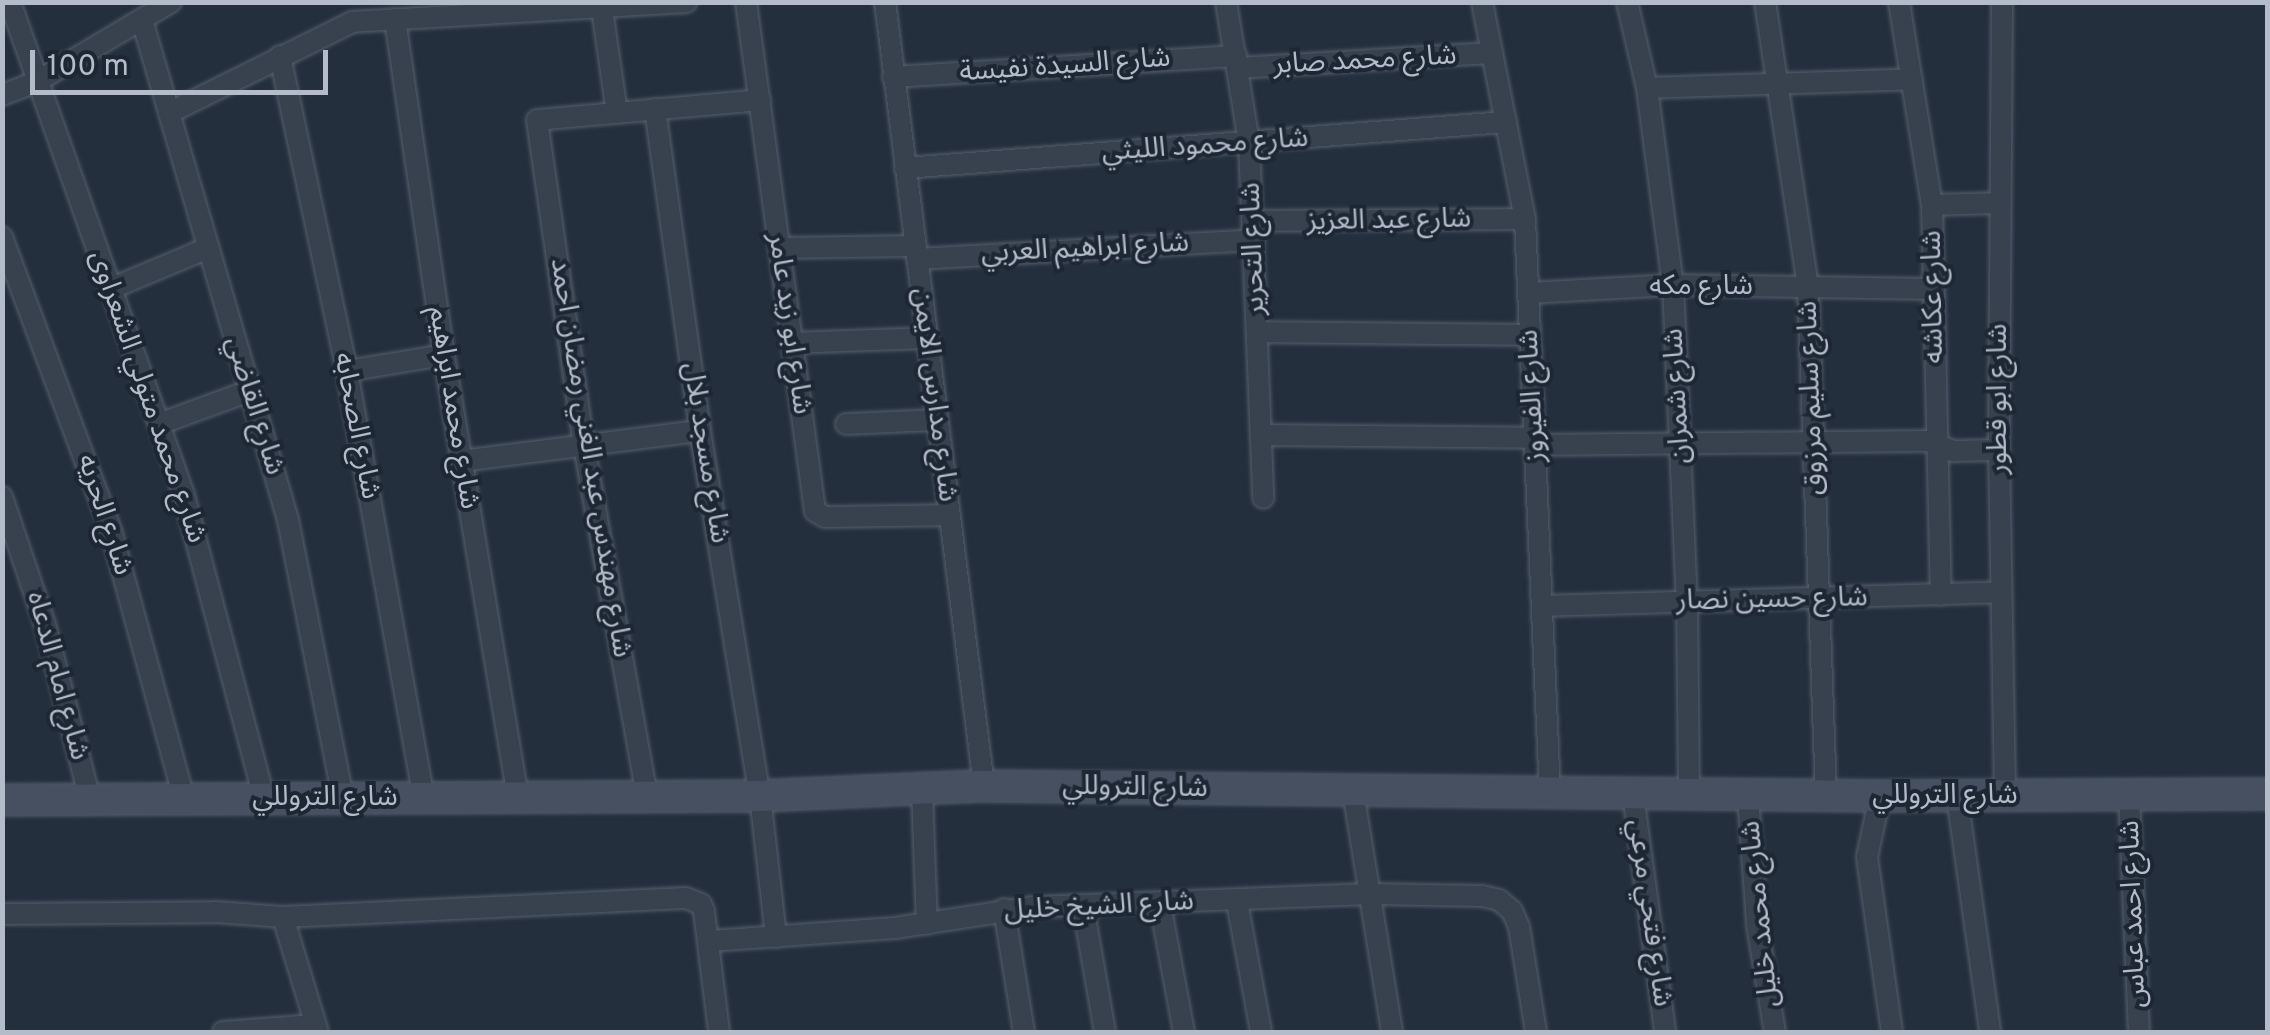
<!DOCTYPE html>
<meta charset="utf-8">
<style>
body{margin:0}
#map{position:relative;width:2270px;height:1035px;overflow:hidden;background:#242f3e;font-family:Overpass,"Noto Sans Arabic",sans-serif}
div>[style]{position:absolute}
.roads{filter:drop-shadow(0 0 2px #565f6c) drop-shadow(0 0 2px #565f6c)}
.street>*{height:20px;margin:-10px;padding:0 10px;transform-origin:10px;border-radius:10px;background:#38414e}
.secondary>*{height:30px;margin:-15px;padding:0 15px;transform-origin:15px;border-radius:15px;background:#465061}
span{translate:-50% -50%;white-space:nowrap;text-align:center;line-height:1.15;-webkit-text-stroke:8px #1d2633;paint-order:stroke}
.street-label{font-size:28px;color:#b4bcc9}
.frame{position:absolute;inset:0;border:5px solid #b4bcc9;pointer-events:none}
.scale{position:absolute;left:30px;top:50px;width:298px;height:45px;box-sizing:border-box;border:5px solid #b4bcc9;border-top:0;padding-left:12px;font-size:30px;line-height:35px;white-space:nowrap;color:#b4bcc9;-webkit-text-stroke:8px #1d2633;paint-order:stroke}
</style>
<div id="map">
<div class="roads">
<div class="street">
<div style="left:10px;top:2px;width:523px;rotate:70.56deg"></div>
<div style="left:184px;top:495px;width:313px;rotate:75.2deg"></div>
<div style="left:601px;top:2px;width:112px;rotate:81.8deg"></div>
<div style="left:746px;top:2px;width:514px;rotate:82.28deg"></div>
<div style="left:815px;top:511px;width:12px;rotate:31deg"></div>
<div style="left:825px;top:517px;width:124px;rotate:-0.9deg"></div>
<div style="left:885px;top:2px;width:790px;rotate:82.8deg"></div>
<div style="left:1226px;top:2px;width:142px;rotate:80.7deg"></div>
<div style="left:1249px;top:142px;width:356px;rotate:87.7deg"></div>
<div style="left:1482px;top:2px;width:221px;rotate:78.8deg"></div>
<div style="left:1525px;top:219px;width:575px;rotate:87.51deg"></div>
<div style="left:1627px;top:2px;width:88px;rotate:76.9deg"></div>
<div style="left:1647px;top:88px;width:199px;rotate:82.5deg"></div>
<div style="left:1673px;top:285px;width:317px;rotate:87.5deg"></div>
<div style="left:1687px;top:602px;width:192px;rotate:89.4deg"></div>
<div style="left:1765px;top:2px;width:288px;rotate:81.4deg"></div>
<div style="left:1808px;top:287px;width:509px;rotate:87.97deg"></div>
<div style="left:1899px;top:2px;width:206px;rotate:80.8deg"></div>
<div style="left:1932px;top:205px;width:390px;rotate:88.7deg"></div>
<div style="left:2002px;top:2px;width:448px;rotate:90.4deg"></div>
<div style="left:1999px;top:450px;width:346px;rotate:89deg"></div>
<div style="left:395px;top:19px;width:340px;rotate:81.7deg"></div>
<div style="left:444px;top:355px;width:448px;rotate:80.5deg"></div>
<div style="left:142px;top:20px;width:521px;rotate:73.72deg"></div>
<div style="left:288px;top:520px;width:283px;rotate:78.8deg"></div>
<div style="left:280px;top:56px;width:322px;rotate:78deg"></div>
<div style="left:347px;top:371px;width:434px;rotate:79.8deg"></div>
<div style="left:1238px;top:68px;width:254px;rotate:-3.4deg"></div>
<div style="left:893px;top:77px;width:344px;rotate:-3.5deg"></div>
<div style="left:1647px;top:88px;width:265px;rotate:-1.9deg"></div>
<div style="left:2px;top:95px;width:36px;rotate:-21deg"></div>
<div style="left:36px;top:82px;width:157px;rotate:-30.7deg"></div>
<div style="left:655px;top:109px;width:325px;rotate:82deg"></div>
<div style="left:700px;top:431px;width:370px;rotate:80.7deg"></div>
<div style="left:760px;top:796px;width:142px;rotate:83.5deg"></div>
<div style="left:169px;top:113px;width:204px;rotate:-26.4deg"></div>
<div style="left:352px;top:22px;width:335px;rotate:-3.4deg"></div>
<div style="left:905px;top:168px;width:603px;rotate:-4.38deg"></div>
<div style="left:1932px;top:205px;width:66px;rotate:-1.7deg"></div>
<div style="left:1253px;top:221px;width:272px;rotate:-0.4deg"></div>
<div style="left:2px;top:237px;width:313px;rotate:69.6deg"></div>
<div style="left:111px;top:530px;width:279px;rotate:74.8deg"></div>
<div style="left:779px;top:248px;width:136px;rotate:-0.8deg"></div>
<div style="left:917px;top:259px;width:338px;rotate:-3.2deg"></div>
<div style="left:110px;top:289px;width:106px;rotate:-22.7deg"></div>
<div style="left:1528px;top:293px;width:145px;rotate:-3.2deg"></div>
<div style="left:1673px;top:285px;width:261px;rotate:0.9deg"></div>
<div style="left:1257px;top:332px;width:273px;rotate:0.6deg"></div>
<div style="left:792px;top:343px;width:135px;rotate:-2.1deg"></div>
<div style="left:347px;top:371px;width:98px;rotate:-9.4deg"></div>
<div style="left:159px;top:424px;width:96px;rotate:-20.1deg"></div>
<div style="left:846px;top:424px;width:91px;rotate:-2.5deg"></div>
<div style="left:1261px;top:435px;width:273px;rotate:0.6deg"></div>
<div style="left:1535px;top:445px;width:393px;rotate:-0.6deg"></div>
<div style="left:1928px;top:441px;width:27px;rotate:22deg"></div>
<div style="left:1953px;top:451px;width:46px;rotate:-1.2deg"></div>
<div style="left:461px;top:461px;width:241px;rotate:-7.2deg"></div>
<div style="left:2px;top:497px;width:134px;rotate:71.3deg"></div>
<div style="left:45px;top:624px;width:181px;rotate:75.6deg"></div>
<div style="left:1542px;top:606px;width:459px;rotate:-1.7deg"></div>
<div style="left:922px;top:790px;width:134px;rotate:87.9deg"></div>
<div style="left:1353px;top:791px;width:244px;rotate:80.8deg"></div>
<div style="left:1633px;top:794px;width:240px;rotate:82.3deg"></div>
<div style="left:1748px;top:795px;width:130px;rotate:86deg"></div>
<div style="left:1757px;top:925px;width:109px;rotate:80.5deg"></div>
<div style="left:2129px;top:795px;width:237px;rotate:87.6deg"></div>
<div style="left:647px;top:796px;width:356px;rotate:-100.2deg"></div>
<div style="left:584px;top:446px;width:329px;rotate:-98.2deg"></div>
<div style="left:537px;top:120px;width:224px;rotate:-5.1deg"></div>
<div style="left:1880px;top:796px;width:62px;rotate:102deg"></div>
<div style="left:1867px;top:857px;width:177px;rotate:81.9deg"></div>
<div style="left:1957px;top:796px;width:238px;rotate:82deg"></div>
<div style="left:1237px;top:902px;width:132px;rotate:79.5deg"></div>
<div style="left:1160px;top:904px;width:130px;rotate:79.4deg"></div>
<div style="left:1083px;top:906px;width:128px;rotate:80.1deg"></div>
<div style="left:1004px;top:909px;width:125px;rotate:80.8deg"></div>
<div style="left:2px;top:914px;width:214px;rotate:-0.5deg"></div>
<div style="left:216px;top:912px;width:67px;rotate:4.3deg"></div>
<div style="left:283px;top:917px;width:403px;rotate:-2.7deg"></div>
<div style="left:686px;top:898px;width:16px;rotate:22deg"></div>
<div style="left:701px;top:904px;width:8px;rotate:67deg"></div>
<div style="left:704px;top:911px;width:122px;rotate:82.9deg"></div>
<div style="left:283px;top:917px;width:120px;rotate:73.1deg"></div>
<div style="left:710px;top:941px;width:185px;rotate:-4deg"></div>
<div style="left:895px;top:928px;width:140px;rotate:-8.7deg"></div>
<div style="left:1033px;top:907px;width:337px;rotate:-2.2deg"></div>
<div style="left:1370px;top:894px;width:112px;rotate:1deg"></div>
<div style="left:1482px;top:896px;width:17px;rotate:13deg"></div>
<div style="left:1499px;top:900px;width:17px;rotate:40deg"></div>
<div style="left:1512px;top:911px;width:17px;rotate:66deg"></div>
<div style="left:1519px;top:927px;width:106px;rotate:80.8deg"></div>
<div style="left:223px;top:1032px;width:92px;rotate:-4.4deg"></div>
</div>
<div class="secondary">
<div style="left:2px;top:800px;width:758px;rotate:-0.3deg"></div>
<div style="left:760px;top:796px;width:224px;rotate:-2.6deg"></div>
<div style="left:984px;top:786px;width:896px;rotate:0.64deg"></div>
<div style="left:1880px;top:796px;width:388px;rotate:-0.3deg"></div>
</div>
</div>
<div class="street-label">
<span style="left:1365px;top:61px;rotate:-3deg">شارع محمد صابر</span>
<span style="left:1065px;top:66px;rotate:-4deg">شارع السيدة نفيسة</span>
<span style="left:1205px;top:146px;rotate:-4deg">شارع محمود الليثي</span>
<span style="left:1389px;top:221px;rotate:-1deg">شارع عبد العزيز</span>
<span style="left:1085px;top:249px;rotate:-3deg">شارع ابراهيم العربي</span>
<span style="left:1254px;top:249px;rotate:-92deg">شارع التحرير</span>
<span style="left:1701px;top:287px">شارع مكه</span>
<span style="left:1934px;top:297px;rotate:-91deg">شارع عكاشه</span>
<span style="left:789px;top:324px;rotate:82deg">شارع ابو زيد عامر</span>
<span style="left:934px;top:395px;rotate:83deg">شارع مدارس الايمن</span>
<span style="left:1533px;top:396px;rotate:-93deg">شارع الفيروز</span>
<span style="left:1678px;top:396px;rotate:-93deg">شارع شمران</span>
<span style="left:147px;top:397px;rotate:71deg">شارع محمد متولي الشعراوى</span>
<span style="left:1812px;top:398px;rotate:-92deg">شارع سليم مرزوق</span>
<span style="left:1999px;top:399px;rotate:-90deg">شارع ابو قطور</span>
<span style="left:254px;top:406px;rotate:73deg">شارع القاضي</span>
<span style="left:453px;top:408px;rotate:81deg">شارع محمد ابراهيم</span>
<span style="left:356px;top:426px;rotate:79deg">شارع الصحابه</span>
<span style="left:705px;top:453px;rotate:81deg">شارع مسجد بلال</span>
<span style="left:590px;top:458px;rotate:81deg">شارع مهندس عبد الغني رمضان احمد</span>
<span style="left:104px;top:515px;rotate:72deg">شارع الحريه</span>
<span style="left:1772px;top:600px;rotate:-1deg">شارع حسين نصار</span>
<span style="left:57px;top:676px;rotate:75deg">شارع امام الدعاه</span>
<span style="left:1135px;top:788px;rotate:1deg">شارع التروللي</span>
<span style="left:1945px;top:796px">شارع التروللي</span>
<span style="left:325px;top:798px">شارع التروللي</span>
<span style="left:1099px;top:907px;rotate:-3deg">شارع الشيخ خليل</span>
<span style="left:1649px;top:913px;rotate:82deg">شارع فتحي مرعي</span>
<span style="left:1761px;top:914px;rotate:-96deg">شارع محمد خليل</span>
<span style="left:2134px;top:914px;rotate:-92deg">شارع احمد عباس</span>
</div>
<div class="frame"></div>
<div class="scale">100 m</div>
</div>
